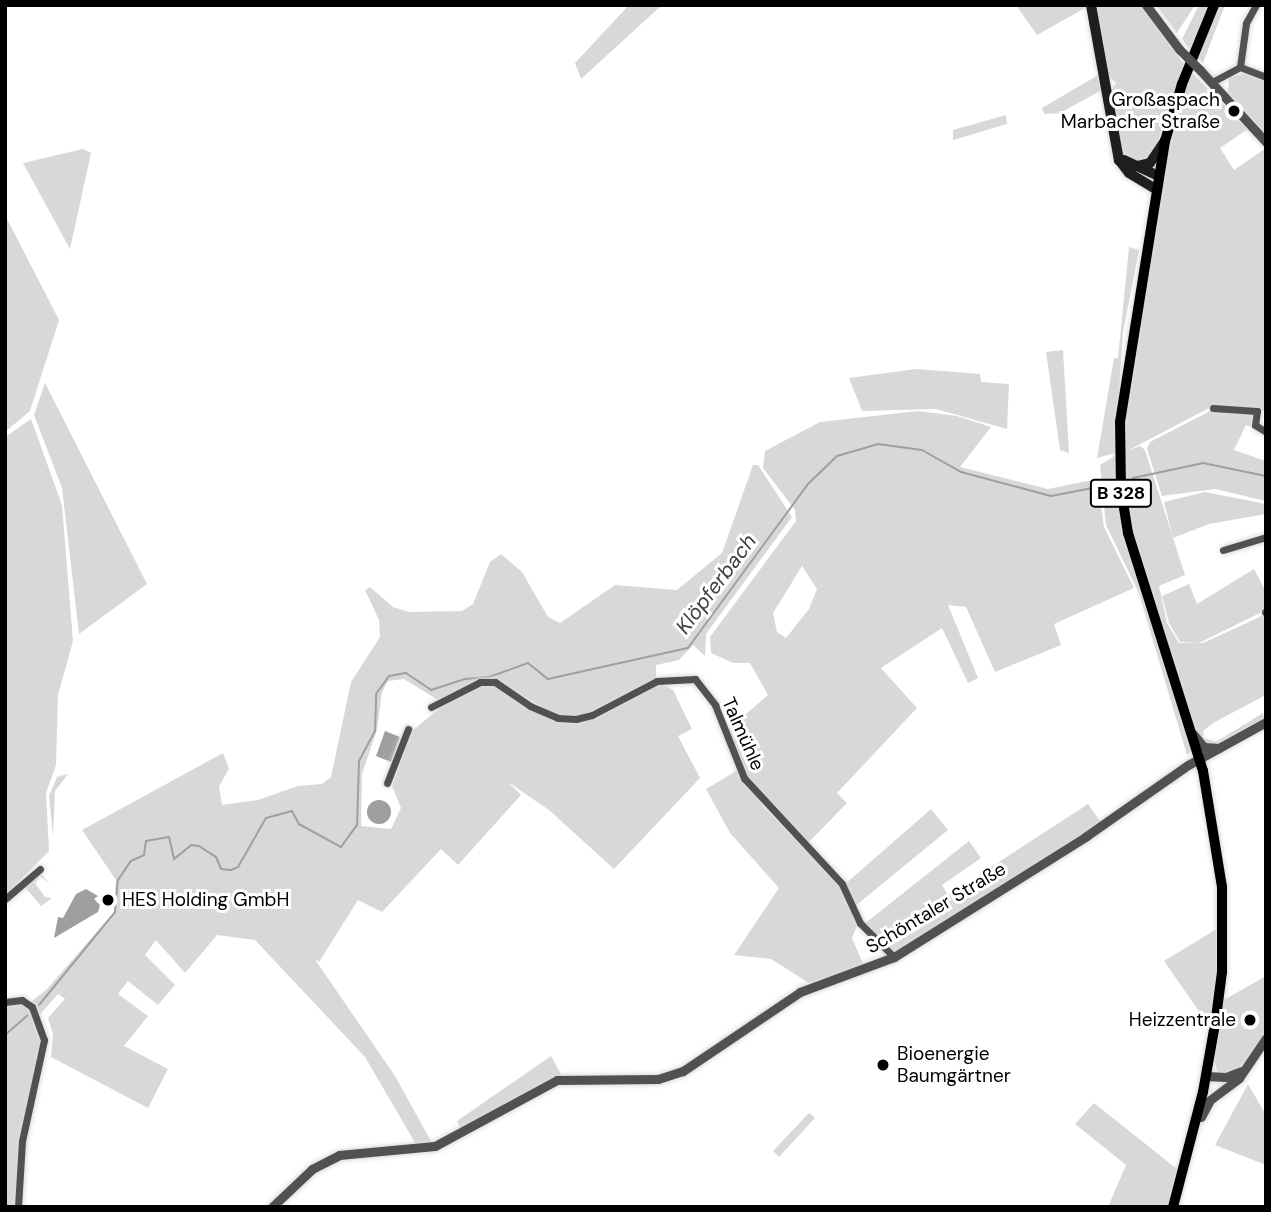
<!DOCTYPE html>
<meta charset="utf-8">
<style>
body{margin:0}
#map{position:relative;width:1271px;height:1212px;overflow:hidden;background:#fff;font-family:"DM Sans",sans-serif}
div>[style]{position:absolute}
.green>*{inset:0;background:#d8d8d8}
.water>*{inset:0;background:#9f9f9f}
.round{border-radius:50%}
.stream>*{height:2px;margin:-1px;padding:0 1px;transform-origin:1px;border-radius:1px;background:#9f9f9f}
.roads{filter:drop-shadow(0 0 2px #dbdbdb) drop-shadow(0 0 2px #dbdbdb)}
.minor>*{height:7px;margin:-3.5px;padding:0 3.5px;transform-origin:3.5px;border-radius:3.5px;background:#515151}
.tertiary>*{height:9px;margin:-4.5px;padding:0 4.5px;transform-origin:4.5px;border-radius:4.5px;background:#515151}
.secondary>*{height:10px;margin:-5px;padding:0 5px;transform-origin:5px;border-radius:5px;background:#1e1e1e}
.primary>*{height:10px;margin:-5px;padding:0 5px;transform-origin:5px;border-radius:5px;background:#000}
.tertiary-bridge>*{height:9px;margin:-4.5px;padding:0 4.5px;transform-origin:4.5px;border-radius:4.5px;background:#515151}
.dots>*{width:19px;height:19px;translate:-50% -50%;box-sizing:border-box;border:4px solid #fff;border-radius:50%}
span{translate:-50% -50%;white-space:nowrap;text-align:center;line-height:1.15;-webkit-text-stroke:6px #fff;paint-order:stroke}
.shield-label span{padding:2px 5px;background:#fff;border:2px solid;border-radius:5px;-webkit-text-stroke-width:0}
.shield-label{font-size:18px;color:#000;font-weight:700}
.poi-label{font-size:19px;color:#000}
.right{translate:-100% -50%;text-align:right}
.left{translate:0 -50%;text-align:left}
.street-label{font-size:19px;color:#000}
.water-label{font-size:21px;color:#404040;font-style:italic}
.frame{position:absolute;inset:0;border:7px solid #000;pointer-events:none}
</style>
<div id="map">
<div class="green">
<div style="clip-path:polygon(629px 5px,662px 5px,581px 79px,575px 63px)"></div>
<div style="clip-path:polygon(1016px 5px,1084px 5px,1085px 8px,1037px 35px)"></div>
<div style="clip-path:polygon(1096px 5px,1141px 5px,1184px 64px,1153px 156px,1142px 164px,1123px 156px,1110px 92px,1116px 83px,1108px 75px)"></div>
<div style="clip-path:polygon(1156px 5px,1195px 5px,1177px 33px)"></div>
<div style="clip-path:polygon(1199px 5px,1209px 5px,1190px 50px,1182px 39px)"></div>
<div style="clip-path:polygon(1216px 5px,1225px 5px,1203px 63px,1195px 55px)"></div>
<div style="clip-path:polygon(1190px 71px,1248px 129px,1220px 148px,1234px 170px,1266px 148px,1266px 411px,1213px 406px,1127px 451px,1140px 446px,1145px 450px,1185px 575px,1159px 586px,1167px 623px,1179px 643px,1203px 643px,1266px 614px,1266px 699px,1264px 696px,1213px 723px,1203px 731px,1203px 738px,1216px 742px,1263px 713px,1264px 718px,1216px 744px,1206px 744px,1195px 730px,1139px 559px,1125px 494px,1123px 427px,1157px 207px,1173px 126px)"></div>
<div style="clip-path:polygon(1245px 73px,1266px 81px,1266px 135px,1228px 92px,1229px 78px)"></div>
<div style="clip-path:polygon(1100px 74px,1102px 90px,1060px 113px,1044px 114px,1042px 108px)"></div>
<div style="clip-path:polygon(1006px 115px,1007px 124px,953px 140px,953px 130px)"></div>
<div style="clip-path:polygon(83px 149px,91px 153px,70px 249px,23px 163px)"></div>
<div style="clip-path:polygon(5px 215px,59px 320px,30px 411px,5px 432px)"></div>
<div style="clip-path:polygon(1129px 247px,1139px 250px,1123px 332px,1115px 453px,1097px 458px,1114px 358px,1118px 358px)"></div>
<div style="clip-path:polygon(1063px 350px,1069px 453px,1060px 450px,1046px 352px)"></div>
<div style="clip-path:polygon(916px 369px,980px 374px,981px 382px,1009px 384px,1007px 429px,936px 409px,862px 411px,849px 378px)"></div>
<div style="clip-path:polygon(45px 383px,147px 584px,79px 634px,62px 488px,34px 415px)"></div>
<div style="clip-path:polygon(1212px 410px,1253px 413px,1251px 427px,1246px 425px,1234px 450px,1266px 461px,1266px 501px,1215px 489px,1162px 496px,1147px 449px,1150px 442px)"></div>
<div style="clip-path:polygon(evenodd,918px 411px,957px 416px,991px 427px,960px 467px,1048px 489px,1097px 479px,1104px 527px,1134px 588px,1054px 624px,1061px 645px,995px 672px,966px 607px,948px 605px,978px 678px,968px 683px,942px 628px,881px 668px,917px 708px,837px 793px,847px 803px,806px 845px,746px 778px,726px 731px,768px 695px,750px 663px,733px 663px,711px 653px,710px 637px,796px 521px,795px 510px,763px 468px,765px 451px,820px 422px,918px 411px,802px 566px,817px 589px,809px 609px,786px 638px,777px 632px,773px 613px,802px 566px)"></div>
<div style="clip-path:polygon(31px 419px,62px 505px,73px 641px,58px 695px,56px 765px,46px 793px,49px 851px,5px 896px,5px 437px)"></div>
<div style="clip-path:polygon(1115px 456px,1193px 749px,1187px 755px,1139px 593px,1106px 525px,1100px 465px)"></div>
<div style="clip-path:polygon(753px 465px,758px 465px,792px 517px,706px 634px,705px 656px,693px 645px,679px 660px,656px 665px,656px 679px,610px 705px,576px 717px,558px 716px,496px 680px,480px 680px,438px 700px,404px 679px,388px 681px,382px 692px,377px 730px,362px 774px,361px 826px,391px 829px,401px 808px,392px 786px,412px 731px,441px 707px,439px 703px,479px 685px,493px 684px,556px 720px,576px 721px,596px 716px,657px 681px,663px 684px,673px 690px,692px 729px,678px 736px,700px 778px,614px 869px,549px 810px,508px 782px,521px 795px,458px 865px,441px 849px,382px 912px,358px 900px,319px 962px,314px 958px,395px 1076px,432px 1143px,417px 1146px,365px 1057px,255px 940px,217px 935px,185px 973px,156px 940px,145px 955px,175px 985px,158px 1005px,128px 981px,118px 994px,148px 1016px,124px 1046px,168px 1069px,148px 1108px,51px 1057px,53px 1034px,48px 1018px,65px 999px,58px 994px,36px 1019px,41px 1040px,20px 1141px,15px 1207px,5px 1207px,5px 1007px,31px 1002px,47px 989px,114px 912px,116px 880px,82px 830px,223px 753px,229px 769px,219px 786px,222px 805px,258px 800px,298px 786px,322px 784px,331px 777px,351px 682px,380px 637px,379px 620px,365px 590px,370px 587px,393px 607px,409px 612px,462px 611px,473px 604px,490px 562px,501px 554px,522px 572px,548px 617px,560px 623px,615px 585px,677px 590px,722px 553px)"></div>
<div style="clip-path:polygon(1205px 492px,1266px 504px,1266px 514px,1209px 524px,1173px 538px,1164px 502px)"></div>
<div style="clip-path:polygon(1254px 569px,1266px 592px,1266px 610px,1199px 643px,1180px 642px,1169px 623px,1162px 596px,1189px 584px,1197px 604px)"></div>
<div style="clip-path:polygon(738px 770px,762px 805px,839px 884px,858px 923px,852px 938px,864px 966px,809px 983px,771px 959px,734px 955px,779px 888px,730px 833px,706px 789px)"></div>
<div style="clip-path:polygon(68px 774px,55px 791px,53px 836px,49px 796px,57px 777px)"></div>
<div style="clip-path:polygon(1088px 804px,1102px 824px,901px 951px,894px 951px,863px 925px,969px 841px,981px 858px,942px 885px,948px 895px)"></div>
<div style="clip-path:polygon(931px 809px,948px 830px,854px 907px,844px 885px)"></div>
<div style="clip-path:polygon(39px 872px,50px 884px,40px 876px,35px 883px,45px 897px,52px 898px,41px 906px,23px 885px)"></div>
<div style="clip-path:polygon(1220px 927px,1218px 971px,1210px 1027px,1164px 961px)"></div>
<div style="clip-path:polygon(1266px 976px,1266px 1029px,1256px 1050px,1237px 1070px,1218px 1073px,1214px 1060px,1222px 1001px)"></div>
<div style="clip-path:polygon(551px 1056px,562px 1076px,461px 1129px,457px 1121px)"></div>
<div style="clip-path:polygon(1248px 1084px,1266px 1115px,1266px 1165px,1215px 1145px)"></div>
<div style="clip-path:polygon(1094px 1103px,1177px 1169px,1167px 1207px,1108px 1207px,1126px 1165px,1075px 1124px)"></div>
<div style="clip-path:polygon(809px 1113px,815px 1118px,779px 1157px,773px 1151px)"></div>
</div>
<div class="water">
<div style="clip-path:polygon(385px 731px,400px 737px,391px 762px,376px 756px)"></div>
<div class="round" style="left:367px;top:800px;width:24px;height:24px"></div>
<div style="clip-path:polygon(86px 889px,98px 896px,94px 899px,100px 905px,98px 912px,54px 938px,58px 917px,63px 918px,76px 894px)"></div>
</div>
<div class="stream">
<div style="left:1133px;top:478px;width:72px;rotate:-12.1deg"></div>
<div style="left:1203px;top:463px;width:64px;rotate:11.7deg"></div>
<div style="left:39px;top:1005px;width:120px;rotate:-50.7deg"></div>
<div style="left:115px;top:912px;width:32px;rotate:-85deg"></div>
<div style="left:118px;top:880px;width:23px;rotate:-56deg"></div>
<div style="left:131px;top:861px;width:14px;rotate:-25deg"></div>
<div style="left:144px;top:855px;width:14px;rotate:-82deg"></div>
<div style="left:146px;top:841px;width:23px;rotate:-10deg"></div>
<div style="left:169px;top:837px;width:23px;rotate:77deg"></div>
<div style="left:174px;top:859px;width:22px;rotate:-39deg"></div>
<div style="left:191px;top:845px;width:8px;rotate:7deg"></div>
<div style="left:199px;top:846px;width:20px;rotate:33deg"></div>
<div style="left:216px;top:857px;width:13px;rotate:67deg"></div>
<div style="left:221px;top:869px;width:10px;rotate:6deg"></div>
<div style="left:231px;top:870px;width:8px;rotate:-23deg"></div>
<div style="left:238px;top:867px;width:56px;rotate:-60.3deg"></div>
<div style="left:266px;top:818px;width:27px;rotate:-15deg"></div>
<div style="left:292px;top:811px;width:15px;rotate:62deg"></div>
<div style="left:299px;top:824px;width:48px;rotate:28.7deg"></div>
<div style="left:341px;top:847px;width:27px;rotate:-54deg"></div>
<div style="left:357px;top:825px;width:64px;rotate:-88.2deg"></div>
<div style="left:359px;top:761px;width:34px;rotate:-62deg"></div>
<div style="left:375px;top:731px;width:37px;rotate:-88deg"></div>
<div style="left:376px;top:694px;width:22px;rotate:-54deg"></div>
<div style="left:389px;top:676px;width:17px;rotate:-10deg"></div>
<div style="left:406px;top:673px;width:30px;rotate:34deg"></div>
<div style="left:431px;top:690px;width:36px;rotate:-18deg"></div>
<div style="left:465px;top:679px;width:24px;rotate:-5deg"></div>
<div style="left:489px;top:677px;width:41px;rotate:-19.7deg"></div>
<div style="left:528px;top:663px;width:26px;rotate:39deg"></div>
<div style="left:548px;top:679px;width:143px;rotate:-12.5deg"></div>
<div style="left:688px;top:648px;width:203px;rotate:-53.8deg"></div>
<div style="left:808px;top:484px;width:40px;rotate:-44deg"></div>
<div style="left:837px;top:456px;width:43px;rotate:-16.3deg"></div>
<div style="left:878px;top:444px;width:44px;rotate:7.8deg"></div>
<div style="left:922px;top:450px;width:45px;rotate:29.4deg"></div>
<div style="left:961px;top:472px;width:93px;rotate:14.9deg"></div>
<div style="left:1051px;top:496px;width:58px;rotate:-10.9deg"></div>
<div style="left:5px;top:1035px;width:30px;rotate:-41deg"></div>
</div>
<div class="roads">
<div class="minor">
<div style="left:1240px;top:67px;width:44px;rotate:-82.2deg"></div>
<div style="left:1246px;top:23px;width:21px;rotate:-61deg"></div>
<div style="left:1212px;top:82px;width:32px;rotate:-28deg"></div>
<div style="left:1240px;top:67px;width:28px;rotate:21deg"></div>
<div style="left:1213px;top:408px;width:44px;rotate:3.9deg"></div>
<div style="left:1257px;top:411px;width:14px;rotate:98deg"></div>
<div style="left:1255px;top:425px;width:13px;rotate:32deg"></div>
<div style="left:1223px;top:550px;width:45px;rotate:-16.8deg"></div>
<div style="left:1265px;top:612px;width:1px"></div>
<div style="left:431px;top:707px;width:55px;rotate:-27deg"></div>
<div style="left:480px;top:682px;width:15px"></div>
<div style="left:495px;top:682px;width:42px;rotate:34.4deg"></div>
<div style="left:530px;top:706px;width:30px;rotate:23deg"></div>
<div style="left:558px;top:718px;width:18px;rotate:3deg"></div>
<div style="left:576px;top:719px;width:16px;rotate:-14deg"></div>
<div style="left:592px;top:715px;width:73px;rotate:-27.6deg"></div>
<div style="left:657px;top:681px;width:38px;rotate:-3deg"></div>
<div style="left:695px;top:679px;width:33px;rotate:52deg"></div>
<div style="left:715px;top:705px;width:79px;rotate:68.3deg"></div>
<div style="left:744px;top:778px;width:144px;rotate:47.2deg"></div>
<div style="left:842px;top:884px;width:43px;rotate:65.2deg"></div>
<div style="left:860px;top:923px;width:48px;rotate:45deg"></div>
<div style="left:387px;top:783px;width:58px;rotate:-68.7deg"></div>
<div style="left:5px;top:899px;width:46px;rotate:-40.6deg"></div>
<div style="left:5px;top:1002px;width:17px;rotate:-7deg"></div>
<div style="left:22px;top:1000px;width:12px;rotate:35deg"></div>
<div style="left:32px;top:1007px;width:35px;rotate:70deg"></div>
<div style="left:44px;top:1040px;width:103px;rotate:102.3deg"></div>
<div style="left:22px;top:1141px;width:66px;rotate:93.5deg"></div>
</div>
<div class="tertiary">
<div style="left:1146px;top:5px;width:55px;rotate:53.1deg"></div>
<div style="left:1200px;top:70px;width:98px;rotate:47.5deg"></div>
<div style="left:1193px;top:734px;width:17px;rotate:50deg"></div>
<div style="left:1204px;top:747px;width:15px;rotate:4deg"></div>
<div style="left:1206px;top:1076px;width:20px;rotate:3deg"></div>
<div style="left:1226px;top:1077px;width:17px;rotate:-21deg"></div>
<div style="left:1201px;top:1117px;width:19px;rotate:-62deg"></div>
<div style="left:1210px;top:1100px;width:36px;rotate:-37deg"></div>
<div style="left:1239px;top:1078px;width:48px;rotate:-56deg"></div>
<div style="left:272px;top:1207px;width:55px;rotate:-43.5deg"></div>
<div style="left:312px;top:1169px;width:30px;rotate:-27deg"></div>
<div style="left:339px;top:1155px;width:96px;rotate:-5.4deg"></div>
<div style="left:435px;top:1146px;width:139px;rotate:-28.4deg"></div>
<div style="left:557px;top:1080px;width:101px;rotate:-0.6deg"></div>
<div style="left:658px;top:1079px;width:26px;rotate:-18deg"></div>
<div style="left:683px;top:1071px;width:141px;rotate:-34deg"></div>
<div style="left:800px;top:992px;width:100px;rotate:-20.4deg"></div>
<div style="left:894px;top:957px;width:226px;rotate:-32.1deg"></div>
<div style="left:1085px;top:837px;width:126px;rotate:-35deg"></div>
<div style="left:1188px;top:765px;width:89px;rotate:-28.9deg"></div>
</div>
<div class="secondary">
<div style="left:1091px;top:5px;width:158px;rotate:79.8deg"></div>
<div style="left:1119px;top:160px;width:16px;rotate:52deg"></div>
<div style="left:1129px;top:173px;width:31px;rotate:31deg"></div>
<div style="left:1124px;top:160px;width:38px;rotate:25deg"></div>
<div style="left:1133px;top:167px;width:17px;rotate:-13deg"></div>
<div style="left:1150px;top:163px;width:27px;rotate:-56deg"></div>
</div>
<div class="primary">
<div style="left:1173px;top:1207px;width:119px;rotate:-75.4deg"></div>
<div style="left:1203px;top:1092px;width:75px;rotate:-80deg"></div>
<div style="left:1216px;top:1018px;width:46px;rotate:-82.6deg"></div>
<div style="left:1222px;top:972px;width:85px;rotate:-90deg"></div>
<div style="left:1222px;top:887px;width:118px;rotate:-99.3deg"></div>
<div style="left:1203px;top:771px;width:250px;rotate:-107.5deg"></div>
<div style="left:1128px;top:533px;width:44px;rotate:-99.2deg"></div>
<div style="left:1121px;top:490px;width:68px;rotate:-90.8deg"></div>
<div style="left:1120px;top:422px;width:285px;rotate:-80.9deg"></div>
<div style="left:1165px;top:141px;width:59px;rotate:-73.4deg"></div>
<div style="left:1182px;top:84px;width:85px;rotate:-67.9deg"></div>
</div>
</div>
<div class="tertiary-bridge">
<div style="left:1179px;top:49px;width:30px;rotate:45deg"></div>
</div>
<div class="dots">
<div style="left:1234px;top:111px;background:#000"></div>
<div style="left:108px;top:900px;background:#000"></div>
<div style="left:1250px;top:1020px;background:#000"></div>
<div style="left:883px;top:1065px;background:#000"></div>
</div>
<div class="shield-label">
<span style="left:1121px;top:493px">B 328</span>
</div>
<div class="poi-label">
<span class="right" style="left:1220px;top:111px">Großaspach<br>Marbacher Straße</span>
<span class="left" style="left:122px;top:900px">HES Holding GmbH</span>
<span class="right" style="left:1236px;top:1020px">Heizzentrale</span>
<span class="left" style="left:897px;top:1065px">Bioenergie<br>Baumgärtner</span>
</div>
<div class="street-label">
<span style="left:743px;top:734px;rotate:66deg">Talmühle</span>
<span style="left:936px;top:908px;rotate:-31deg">Schöntaler Straße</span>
</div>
<div class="water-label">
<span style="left:716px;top:584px;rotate:-53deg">Klöpferbach</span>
</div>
<div class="frame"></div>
</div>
